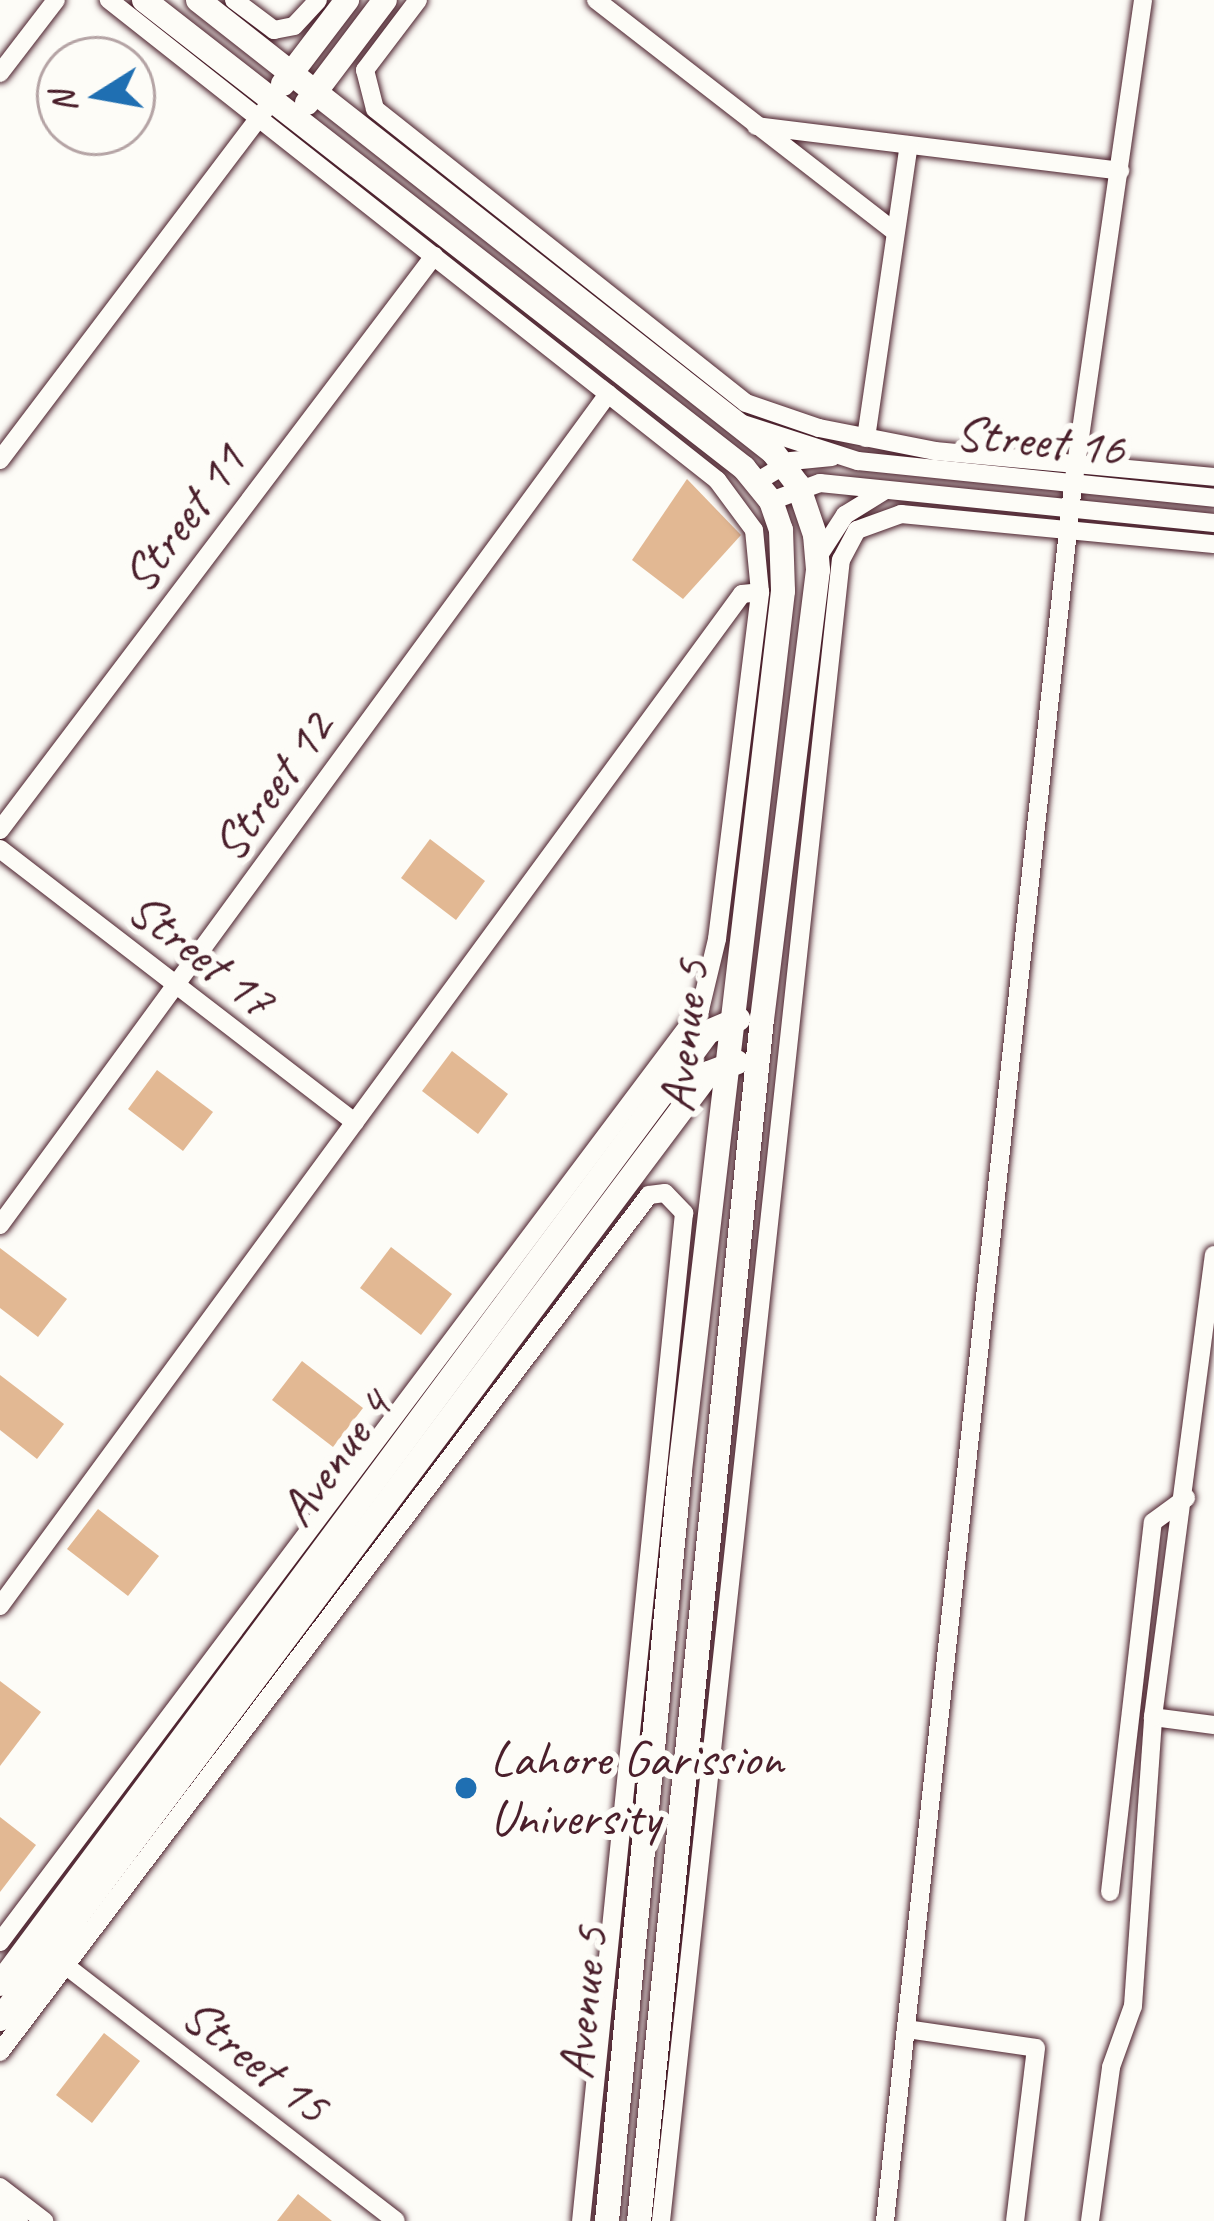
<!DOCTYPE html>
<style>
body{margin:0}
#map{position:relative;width:1214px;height:2221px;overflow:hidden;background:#fdfcf7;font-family:Caveat,sans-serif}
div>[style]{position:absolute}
.building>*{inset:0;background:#e2b893}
.roads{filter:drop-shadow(0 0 3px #4a1f2b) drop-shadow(0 0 3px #4a1f2b)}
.minor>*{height:18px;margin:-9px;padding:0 9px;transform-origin:9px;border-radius:9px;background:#fdfcf7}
.secondary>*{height:24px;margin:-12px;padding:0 12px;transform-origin:12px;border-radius:12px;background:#fdfcf7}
.dots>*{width:33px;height:33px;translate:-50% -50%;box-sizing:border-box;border:6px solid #fdfcf7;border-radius:50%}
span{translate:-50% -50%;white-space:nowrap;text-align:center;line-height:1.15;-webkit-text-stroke:12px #fdfcf7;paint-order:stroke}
.street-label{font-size:51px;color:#4a1f2b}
.poi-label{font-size:51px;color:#4a1f2b}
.left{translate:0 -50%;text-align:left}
.north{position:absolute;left:36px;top:36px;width:120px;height:120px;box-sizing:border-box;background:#fdfcf7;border:3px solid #b5a4a5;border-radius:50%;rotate:259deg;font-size:33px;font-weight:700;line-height:48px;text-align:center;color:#4a1f2b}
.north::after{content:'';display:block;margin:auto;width:42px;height:54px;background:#1f6fb2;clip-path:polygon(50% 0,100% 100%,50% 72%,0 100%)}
</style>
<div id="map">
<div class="building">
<div style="clip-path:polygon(687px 479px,741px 535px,683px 599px,632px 560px)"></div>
<div style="clip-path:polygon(430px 839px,485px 881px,456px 920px,401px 878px)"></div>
<div style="clip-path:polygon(452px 1051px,508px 1094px,478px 1134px,422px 1091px)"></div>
<div style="clip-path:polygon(157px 1070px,213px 1112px,183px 1151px,128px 1109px)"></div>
<div style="clip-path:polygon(391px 1247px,452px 1294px,421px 1335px,360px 1288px)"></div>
<div style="clip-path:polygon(0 1248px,67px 1299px,38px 1337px,0 1308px)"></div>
<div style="clip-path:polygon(302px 1361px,363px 1408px,333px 1447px,272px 1400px)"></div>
<div style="clip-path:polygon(0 1375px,64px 1424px,37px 1459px,0 1430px)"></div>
<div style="clip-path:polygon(98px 1509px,159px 1556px,128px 1596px,67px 1549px)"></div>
<div style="clip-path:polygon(0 1681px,41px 1712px,0 1766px)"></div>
<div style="clip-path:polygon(0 1817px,36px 1845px,0 1892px)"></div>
<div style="clip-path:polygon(104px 2033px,140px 2061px,92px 2123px,56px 2095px)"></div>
<div style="clip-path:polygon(298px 2194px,332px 2221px,277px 2221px)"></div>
</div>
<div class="roads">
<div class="minor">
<div style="left:234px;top:0;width:50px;rotate:36.9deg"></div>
<div style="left:274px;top:30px;width:20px;rotate:-11deg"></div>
<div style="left:294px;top:26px;width:35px;rotate:-47deg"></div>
<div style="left:418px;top:0;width:88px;rotate:127.1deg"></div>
<div style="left:365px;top:70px;width:40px;rotate:75.6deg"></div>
<div style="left:375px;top:109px;width:473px;rotate:38.4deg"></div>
<div style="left:746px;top:403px;width:77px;rotate:18.9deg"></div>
<div style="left:819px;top:428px;width:118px;rotate:11.2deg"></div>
<div style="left:935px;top:451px;width:280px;rotate:5.3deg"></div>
<div style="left:596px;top:0;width:378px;rotate:37.8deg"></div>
<div style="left:0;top:73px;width:92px;rotate:-52.5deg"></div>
<div style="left:756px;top:126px;width:367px;rotate:7deg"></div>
<div style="left:740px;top:423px;width:124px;rotate:17.9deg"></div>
<div style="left:858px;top:461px;width:358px;rotate:5.9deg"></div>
<div style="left:866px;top:438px;width:296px;rotate:-81.7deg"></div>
<div style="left:0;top:460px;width:439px;rotate:-52.9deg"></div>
<div style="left:758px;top:481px;width:39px;rotate:-31deg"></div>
<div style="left:791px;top:461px;width:41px;rotate:-5.6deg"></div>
<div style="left:771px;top:501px;width:52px;rotate:-20.2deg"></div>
<div style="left:820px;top:483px;width:396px;rotate:5.8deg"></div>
<div style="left:819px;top:555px;width:48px;rotate:-57deg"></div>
<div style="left:845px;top:515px;width:46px;rotate:-31.6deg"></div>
<div style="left:0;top:830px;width:720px;rotate:-52.91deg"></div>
<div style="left:0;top:849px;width:448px;rotate:37.6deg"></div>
<div style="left:0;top:1225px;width:1030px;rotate:-53.81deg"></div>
<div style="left:0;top:1606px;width:1255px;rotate:-53.75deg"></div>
<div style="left:742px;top:594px;width:18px;rotate:-6deg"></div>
<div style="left:760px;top:592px;width:62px;rotate:-95.5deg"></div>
<div style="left:754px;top:530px;width:62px;rotate:-126.5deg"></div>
<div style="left:717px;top:480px;width:775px;rotate:-141.71deg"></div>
<div style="left:1153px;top:1717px;width:62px;rotate:7.5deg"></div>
<div style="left:1110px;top:1892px;width:372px;rotate:-83.4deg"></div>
<div style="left:1153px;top:1522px;width:41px;rotate:-36deg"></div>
<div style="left:0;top:1942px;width:1166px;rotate:-53.09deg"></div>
<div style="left:700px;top:1010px;width:73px;rotate:-76.5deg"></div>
<div style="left:717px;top:939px;width:350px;rotate:-82.9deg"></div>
<div style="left:65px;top:1965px;width:418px;rotate:37.7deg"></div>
<div style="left:906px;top:2029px;width:131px;rotate:8.3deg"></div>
<div style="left:1036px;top:2048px;width:174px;rotate:96.9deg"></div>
<div style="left:0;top:2052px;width:1075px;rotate:-52.86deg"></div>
<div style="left:649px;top:1195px;width:16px;rotate:-7deg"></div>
<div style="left:665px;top:1193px;width:28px;rotate:46deg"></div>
<div style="left:684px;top:1213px;width:1013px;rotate:95.83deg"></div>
<div style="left:0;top:2187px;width:56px;rotate:37.7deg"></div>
<div style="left:661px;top:2221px;width:1671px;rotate:-83.82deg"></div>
<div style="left:841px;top:560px;width:34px;rotate:-62deg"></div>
<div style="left:857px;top:530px;width:47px;rotate:-20deg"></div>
<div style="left:901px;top:514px;width:314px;rotate:5.5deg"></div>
<div style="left:885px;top:2221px;width:1745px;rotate:-83.82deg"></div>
<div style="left:1073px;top:486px;width:491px;rotate:-81.8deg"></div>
<div style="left:1090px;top:2221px;width:155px;rotate:-82.2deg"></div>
<div style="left:1111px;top:2067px;width:65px;rotate:-70.2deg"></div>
<div style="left:1133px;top:2006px;width:290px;rotate:-86deg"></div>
<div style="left:1153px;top:1717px;width:466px;rotate:-82.5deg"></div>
</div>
<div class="secondary">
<div style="left:144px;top:0;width:761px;rotate:37.95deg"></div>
<div style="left:744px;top:468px;width:43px;rotate:50.7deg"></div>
<div style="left:771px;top:501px;width:31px;rotate:71deg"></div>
<div style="left:781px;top:530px;width:61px;rotate:88.1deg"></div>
<div style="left:783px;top:591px;width:886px;rotate:96.68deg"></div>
<div style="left:680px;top:1471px;width:754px;rotate:95.56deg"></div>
<div style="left:198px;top:0;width:731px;rotate:38.17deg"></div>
<div style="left:773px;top:452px;width:41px;rotate:52.9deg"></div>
<div style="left:798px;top:485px;width:53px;rotate:71.2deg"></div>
<div style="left:815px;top:535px;width:35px;rotate:85deg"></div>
<div style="left:818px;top:570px;width:452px;rotate:97.1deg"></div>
<div style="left:762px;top:1019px;width:1208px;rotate:95.84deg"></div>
<div style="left:283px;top:84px;width:106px;rotate:-52.7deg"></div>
<div style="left:307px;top:103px;width:129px;rotate:-52.9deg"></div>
<div style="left:0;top:1984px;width:1186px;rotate:-53.36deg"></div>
<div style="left:708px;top:1032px;width:33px;rotate:-23deg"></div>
<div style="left:0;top:2019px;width:1182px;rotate:-53.15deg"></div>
<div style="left:709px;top:1073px;width:30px;rotate:-21deg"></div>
<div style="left:0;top:2209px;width:20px;rotate:37deg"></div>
</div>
</div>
<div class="dots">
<div style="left:466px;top:1788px;background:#1f6fb2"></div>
</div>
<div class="street-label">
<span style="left:1040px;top:440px;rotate:6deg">Street 16</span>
<span style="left:183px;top:518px;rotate:-53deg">Street 11</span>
<span style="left:272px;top:786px;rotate:-54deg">Street 12</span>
<span style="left:202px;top:954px;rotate:38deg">Street 17</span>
<span style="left:684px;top:1036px;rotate:-84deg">Avenue 5</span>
<span style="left:335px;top:1458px;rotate:-54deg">Avenue 4</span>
<span style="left:583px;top:2003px;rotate:-84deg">Avenue 5</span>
<span style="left:256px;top:2060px;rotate:38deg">Street 15</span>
</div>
<div class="poi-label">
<span class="left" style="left:490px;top:1788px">Lahore Garission<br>University</span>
</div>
<div class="north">N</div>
</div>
